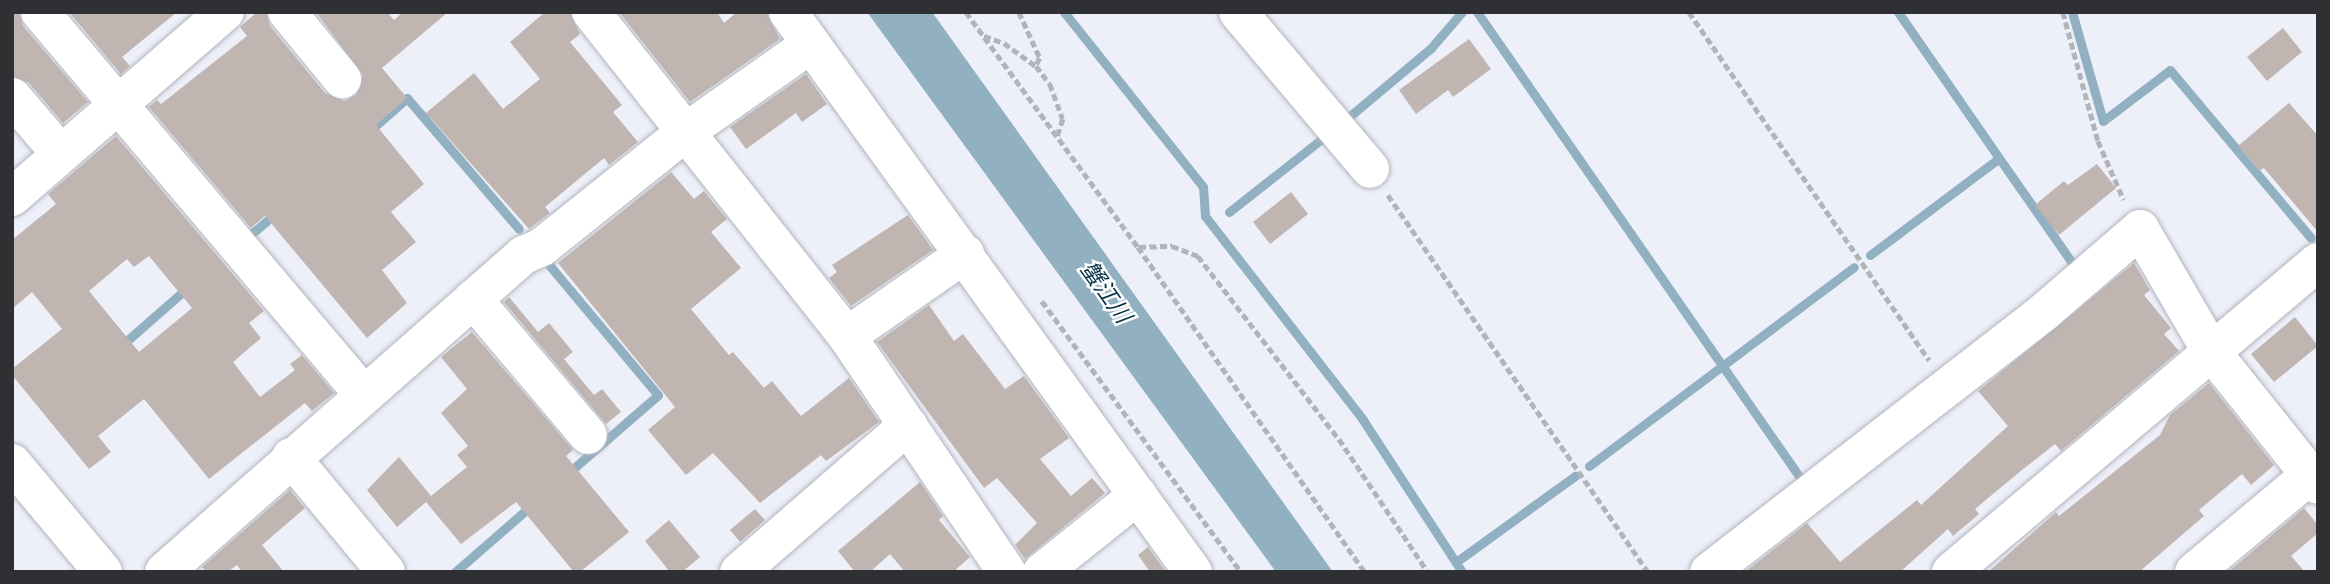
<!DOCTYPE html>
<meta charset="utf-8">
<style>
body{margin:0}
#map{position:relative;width:2330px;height:584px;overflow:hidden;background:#edeff9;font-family:Merriweather,"Noto Sans JP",serif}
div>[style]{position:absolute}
.water>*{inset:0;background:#91b0c1}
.stream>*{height:9px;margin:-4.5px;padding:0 4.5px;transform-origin:4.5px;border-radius:4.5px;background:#91b0c1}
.building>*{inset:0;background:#c0b5b1}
.path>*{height:4.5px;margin-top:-2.25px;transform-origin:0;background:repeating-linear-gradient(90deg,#b2b4bc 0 7px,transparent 0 10.5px)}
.roads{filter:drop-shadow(0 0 2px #b2b4bd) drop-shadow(0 0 2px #b2b4bd)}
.minor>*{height:38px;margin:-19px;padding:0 19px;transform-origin:19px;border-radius:19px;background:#fff}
span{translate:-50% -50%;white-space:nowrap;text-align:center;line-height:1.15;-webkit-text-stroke:5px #fdfdfd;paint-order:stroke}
.water-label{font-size:23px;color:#053346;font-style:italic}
.frame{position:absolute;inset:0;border:14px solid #2f3033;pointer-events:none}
</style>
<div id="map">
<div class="water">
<div style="clip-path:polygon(867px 12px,932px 12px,1333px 572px,1276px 572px)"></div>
</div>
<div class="stream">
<div style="left:1064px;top:12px;width:223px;rotate:51.5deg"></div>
<div style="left:1203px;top:187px;width:29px;rotate:86deg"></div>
<div style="left:1205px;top:216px;width:258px;rotate:52.2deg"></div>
<div style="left:1363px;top:420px;width:181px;rotate:56.9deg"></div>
<div style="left:1477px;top:12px;width:568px;rotate:55.25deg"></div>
<div style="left:2072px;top:12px;width:113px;rotate:74.1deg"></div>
<div style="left:2103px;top:121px;width:84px;rotate:-37.3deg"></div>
<div style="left:2170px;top:70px;width:219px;rotate:50deg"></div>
<div style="left:1344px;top:121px;width:114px;rotate:-40deg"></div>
<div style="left:1431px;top:48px;width:48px;rotate:-49.3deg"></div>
<div style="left:367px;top:133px;width:53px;rotate:-41.2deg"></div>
<div style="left:407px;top:98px;width:172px;rotate:49.5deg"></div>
<div style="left:1999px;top:158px;width:133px;rotate:55.1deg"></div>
<div style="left:1229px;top:212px;width:126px;rotate:-38.2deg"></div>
<div style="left:244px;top:240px;width:40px;rotate:-40deg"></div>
<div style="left:1870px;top:255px;width:161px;rotate:-36.9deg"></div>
<div style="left:1999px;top:158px;width:178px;rotate:-124.7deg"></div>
<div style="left:550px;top:266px;width:168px;rotate:50.1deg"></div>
<div style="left:658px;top:395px;width:121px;rotate:139deg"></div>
<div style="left:121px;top:346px;width:88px;rotate:-41.3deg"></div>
<div style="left:1589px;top:466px;width:331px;rotate:-36.9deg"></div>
<div style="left:1456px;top:562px;width:147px;rotate:-35.9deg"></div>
<div style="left:455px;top:572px;width:103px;rotate:-41.1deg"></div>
</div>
<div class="building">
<div style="clip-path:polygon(12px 12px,19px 12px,23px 26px,88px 102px,63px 123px,29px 83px,12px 76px)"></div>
<div style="clip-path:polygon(69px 12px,177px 12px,122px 57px,130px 66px,121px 74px)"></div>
<div style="clip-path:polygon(257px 12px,266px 12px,270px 26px,325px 93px,345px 101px,356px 95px,363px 75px,316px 12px,387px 12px,394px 20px,403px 12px,448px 12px,382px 68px,407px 98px,376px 125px,424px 184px,391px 212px,416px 242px,382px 270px,407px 303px,367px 338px,265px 216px,251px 228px,149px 107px,157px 100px,161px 104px,247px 36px,240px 27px)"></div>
<div style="clip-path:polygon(545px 12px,570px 12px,580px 34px,570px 42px,622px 105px,613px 112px,638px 142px,609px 165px,604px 158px,545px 207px,550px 213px,529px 229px,426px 113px,474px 73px,503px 109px,540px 79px,510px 42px)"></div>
<div style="clip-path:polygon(619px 12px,717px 12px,724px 23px,737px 12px,766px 12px,780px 39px,690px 102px)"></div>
<div style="clip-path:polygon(2283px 28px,2302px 52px,2267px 81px,2247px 57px)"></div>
<div style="clip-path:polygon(1469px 39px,1491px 69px,1453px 97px,1448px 90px,1416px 114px,1399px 90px)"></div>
<div style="clip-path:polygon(806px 74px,827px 104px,802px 122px,796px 113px,746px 149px,730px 127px)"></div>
<div style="clip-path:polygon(2289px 103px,2318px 136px,2318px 232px,2264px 168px,2259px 171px,2238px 146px)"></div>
<div style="clip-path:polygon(evenodd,116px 136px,264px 311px,249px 323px,261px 338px,233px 362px,260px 397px,295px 370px,290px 364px,302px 355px,334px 393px,312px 411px,305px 403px,209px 479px,144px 399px,98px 436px,111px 452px,89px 469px,12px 375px,12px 369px,62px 329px,32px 292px,12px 309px,12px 240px,56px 204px,48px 194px,116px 136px,149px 256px,192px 308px,139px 352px,89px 291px,127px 259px,134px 267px,149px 256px)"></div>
<div style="clip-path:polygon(2097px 164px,2116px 188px,2059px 235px,2035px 205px,2064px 181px,2068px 185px)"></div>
<div style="clip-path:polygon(671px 172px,694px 199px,704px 191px,727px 219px,711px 232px,741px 268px,691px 309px,729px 355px,733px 352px,764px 388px,772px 381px,801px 416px,849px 378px,879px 422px,826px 461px,821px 455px,760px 503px,713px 453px,686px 475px,648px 430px,675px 407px,558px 263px)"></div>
<div style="clip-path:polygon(1291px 192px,1308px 214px,1270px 244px,1253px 222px)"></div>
<div style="clip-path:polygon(908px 215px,933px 250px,851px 306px,829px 278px,837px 272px,832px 265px)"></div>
<div style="clip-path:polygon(2134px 263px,2150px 290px,2144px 295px,2171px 328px,2164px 334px,2179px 351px,2061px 451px,2055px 444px,2017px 474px,1975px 509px,1979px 514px,1953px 536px,1948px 529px,1900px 572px,1745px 572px,1807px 523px,1840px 562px,1917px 500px,1921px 505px,2008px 426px,1978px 391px)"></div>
<div style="clip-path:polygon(509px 297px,538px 332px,549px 323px,573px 352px,564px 359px,594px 395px,602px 389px,621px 412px,606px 424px,504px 302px)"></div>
<div style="clip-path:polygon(929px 305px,954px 341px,963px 334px,1005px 389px,1024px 376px,1069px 438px,1040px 459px,1071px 496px,1092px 478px,1105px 493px,1025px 559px,1015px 545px,1037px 523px,997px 478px,984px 488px,877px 342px)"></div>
<div style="clip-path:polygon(2295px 317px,2318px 346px,2274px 382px,2251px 354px)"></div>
<div style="clip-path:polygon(472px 332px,573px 450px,566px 456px,629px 532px,580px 572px,574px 572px,516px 502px,461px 544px,426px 502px,397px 527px,367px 490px,399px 457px,431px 496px,467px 467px,457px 455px,468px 446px,441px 413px,467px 389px,441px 357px)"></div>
<div style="clip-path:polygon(2209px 383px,2274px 465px,2251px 485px,2242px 474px,2199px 510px,2204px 516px,2139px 572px,1988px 572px,2056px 512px,2059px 516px,2160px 435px,2170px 415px)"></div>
<div style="clip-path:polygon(920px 482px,943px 516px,939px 520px,970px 557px,953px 572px,905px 572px,890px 554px,870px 572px,855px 572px,838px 551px)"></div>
<div style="clip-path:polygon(290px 490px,305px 508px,262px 545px,284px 572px,242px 572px,237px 565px,227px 572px,206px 572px,202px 567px)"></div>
<div style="clip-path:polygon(2304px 508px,2318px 525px,2318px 533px,2291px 556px,2305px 572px,2228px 572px)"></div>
<div style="clip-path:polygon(755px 509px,765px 520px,740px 542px,730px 530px)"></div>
<div style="clip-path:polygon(669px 520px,700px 557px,682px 572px,670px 572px,645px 541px)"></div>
<div style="clip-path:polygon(1148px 547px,1166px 572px,1150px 572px,1138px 555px)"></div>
</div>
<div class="path">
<div style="left:966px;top:12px;width:291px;rotate:53.8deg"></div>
<div style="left:1138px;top:247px;width:396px;rotate:55.1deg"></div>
<div style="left:1019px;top:12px;width:51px;rotate:65.5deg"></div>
<div style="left:1040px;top:58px;width:9px;rotate:117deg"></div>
<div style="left:1689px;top:12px;width:423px;rotate:55.4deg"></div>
<div style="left:2063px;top:12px;width:134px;rotate:74.8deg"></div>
<div style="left:2098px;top:141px;width:64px;rotate:66.2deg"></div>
<div style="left:984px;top:36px;width:21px;rotate:19deg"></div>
<div style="left:1004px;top:43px;width:39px;rotate:36deg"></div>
<div style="left:1036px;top:66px;width:23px;rotate:52deg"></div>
<div style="left:1050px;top:84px;width:37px;rotate:70deg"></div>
<div style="left:1063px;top:119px;width:19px;rotate:108deg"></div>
<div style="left:1388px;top:195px;width:458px;rotate:55.4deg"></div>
<div style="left:1139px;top:247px;width:33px;rotate:-2deg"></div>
<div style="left:1172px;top:246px;width:28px;rotate:21deg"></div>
<div style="left:1198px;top:256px;width:231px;rotate:52.4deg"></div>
<div style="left:1339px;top:439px;width:160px;rotate:56.2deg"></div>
<div style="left:1042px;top:301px;width:336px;rotate:53.7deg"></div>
</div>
<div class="roads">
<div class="minor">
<div style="left:40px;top:12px;width:500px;rotate:49.78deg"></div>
<div style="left:287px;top:12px;width:87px;rotate:50.6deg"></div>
<div style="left:591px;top:12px;width:413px;rotate:51.7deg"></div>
<div style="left:847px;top:336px;width:285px;rotate:55.9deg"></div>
<div style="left:788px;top:12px;width:691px;rotate:54.13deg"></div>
<div style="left:1238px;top:12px;width:205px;rotate:49.9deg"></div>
<div style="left:12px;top:97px;width:75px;rotate:49.3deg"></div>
<div style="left:12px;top:197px;width:282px;rotate:-41deg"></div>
<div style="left:473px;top:299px;width:178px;rotate:49.8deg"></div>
<div style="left:847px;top:336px;width:144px;rotate:-34.8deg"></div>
<div style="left:291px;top:457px;width:149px;rotate:50.4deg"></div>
<div style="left:12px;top:463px;width:142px;rotate:50.1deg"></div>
<div style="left:164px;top:572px;width:480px;rotate:-41.4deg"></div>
<div style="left:524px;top:255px;width:20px;rotate:-24deg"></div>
<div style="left:542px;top:247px;width:186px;rotate:-38.7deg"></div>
<div style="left:687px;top:131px;width:151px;rotate:-35.1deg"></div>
<div style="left:739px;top:572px;width:224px;rotate:-41deg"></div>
<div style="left:1042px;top:572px;width:123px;rotate:-38.7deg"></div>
<div style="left:1709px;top:572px;width:424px;rotate:-37.8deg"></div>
<div style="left:2044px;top:312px;width:127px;rotate:-40.8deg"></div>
<div style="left:2140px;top:229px;width:141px;rotate:59.8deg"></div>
<div style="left:2211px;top:351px;width:171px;rotate:51.4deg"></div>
<div style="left:1951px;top:572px;width:480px;rotate:-40.2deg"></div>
<div style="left:2194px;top:572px;width:151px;rotate:-39.9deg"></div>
</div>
</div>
<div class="water-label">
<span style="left:1106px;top:292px;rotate:55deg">蟹江川</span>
</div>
<div class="frame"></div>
</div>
